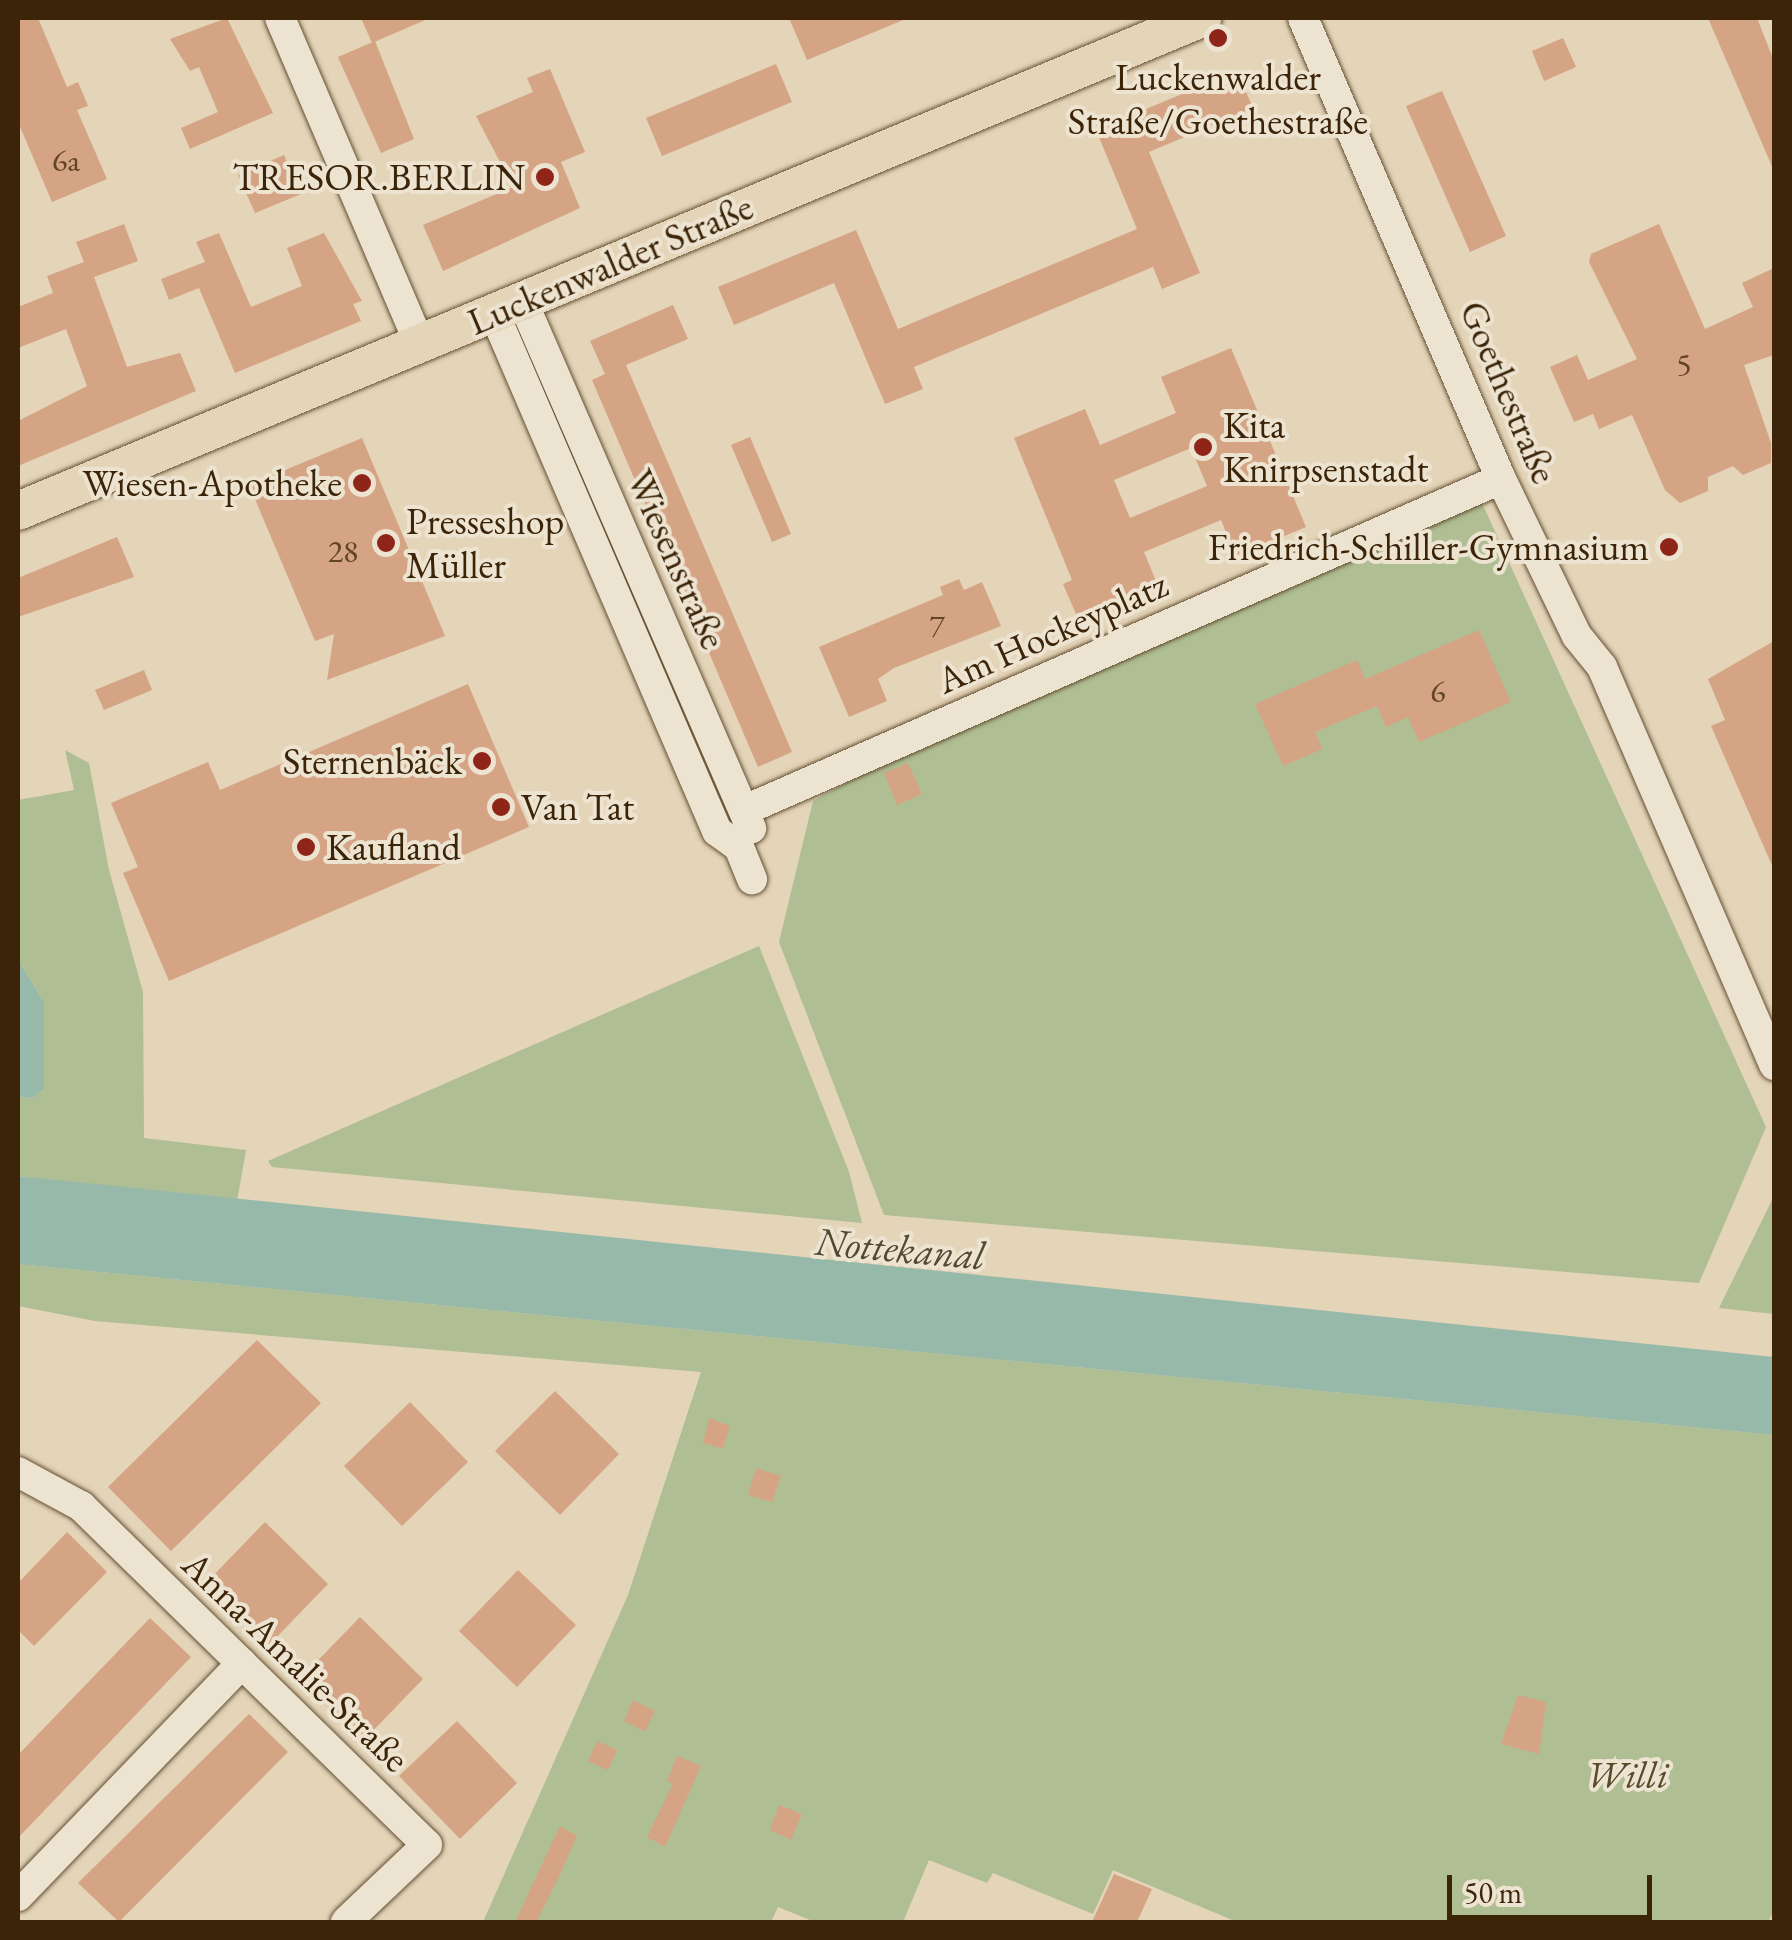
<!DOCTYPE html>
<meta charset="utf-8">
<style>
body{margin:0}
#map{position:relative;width:1792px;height:1940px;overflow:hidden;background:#e4d4b8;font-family:"EB Garamond",serif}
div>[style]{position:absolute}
.green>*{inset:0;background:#afbe93}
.water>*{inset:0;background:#97b9aa}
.building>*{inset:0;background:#d5a485}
.roads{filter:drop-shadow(0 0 2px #655033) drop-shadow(0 0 2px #655033)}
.minor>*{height:30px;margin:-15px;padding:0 15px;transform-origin:15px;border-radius:15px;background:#ede3d1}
.major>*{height:38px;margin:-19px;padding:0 19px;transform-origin:19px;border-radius:19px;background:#e4d4b8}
.dots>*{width:28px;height:28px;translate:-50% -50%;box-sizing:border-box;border:5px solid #ede3d1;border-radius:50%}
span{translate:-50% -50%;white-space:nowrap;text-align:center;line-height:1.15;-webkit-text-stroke:8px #ede3d1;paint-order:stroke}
.number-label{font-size:32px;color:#624426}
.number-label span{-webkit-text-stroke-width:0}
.poi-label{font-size:38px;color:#3b2407}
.right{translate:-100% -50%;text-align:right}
.left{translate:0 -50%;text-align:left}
.street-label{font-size:38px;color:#3b2407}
.park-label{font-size:38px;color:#584a2a;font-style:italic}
.water-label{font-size:40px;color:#524930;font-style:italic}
.frame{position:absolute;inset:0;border:20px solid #3b2407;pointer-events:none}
.scale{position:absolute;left:1447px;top:1875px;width:205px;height:45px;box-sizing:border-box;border:5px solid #3b2407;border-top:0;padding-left:12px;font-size:30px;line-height:35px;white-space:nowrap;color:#3b2407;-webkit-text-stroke:8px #ede3d1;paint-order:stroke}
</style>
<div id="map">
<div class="green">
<div style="clip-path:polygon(1477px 492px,1766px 1127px,1699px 1283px,884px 1215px,779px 942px,813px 801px,927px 739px)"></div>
<div style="clip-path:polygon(65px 750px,89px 763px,109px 870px,143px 992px,144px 1138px,246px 1150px,237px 1201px,18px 1176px,18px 1097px,33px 1098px,44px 1089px,44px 1002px,18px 960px,18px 800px,74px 790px)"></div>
<div style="clip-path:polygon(759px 946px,849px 1172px,862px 1223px,272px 1167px,268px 1161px)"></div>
<div style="clip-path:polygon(1774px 1196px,1774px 1314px,1719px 1308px)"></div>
<div style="clip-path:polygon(18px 1264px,1774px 1435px,1774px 1910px,1768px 1922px,1237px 1922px,1113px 1870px,1093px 1914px,993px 1873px,987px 1883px,929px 1860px,903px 1922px,815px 1922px,778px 1907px,771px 1922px,483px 1922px,628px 1595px,701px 1372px,95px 1321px,18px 1306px)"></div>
</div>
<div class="water">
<div style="clip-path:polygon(18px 960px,44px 1002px,44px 1089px,33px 1098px,18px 1097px)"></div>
<div style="clip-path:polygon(18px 1176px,1774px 1357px,1774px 1435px,18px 1264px)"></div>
</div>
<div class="building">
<div style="clip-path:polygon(18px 18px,38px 18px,67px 87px,78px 82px,88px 106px,77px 110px,107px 179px,52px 202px,18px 122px)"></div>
<div style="clip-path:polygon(227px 18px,273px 113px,190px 149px,181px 128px,218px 112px,199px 67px,190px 71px,170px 39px)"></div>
<div style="clip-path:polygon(361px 18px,430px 18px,372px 43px)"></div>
<div style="clip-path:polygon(789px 18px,908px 18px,807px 60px)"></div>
<div style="clip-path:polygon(1708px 18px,1757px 18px,1774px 61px,1774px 171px)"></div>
<div style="clip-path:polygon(1563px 38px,1576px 67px,1544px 81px,1532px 51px)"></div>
<div style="clip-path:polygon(375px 41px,414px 139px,381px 153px,338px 57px)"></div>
<div style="clip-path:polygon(776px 64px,792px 102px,662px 156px,646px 118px)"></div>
<div style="clip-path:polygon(550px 69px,585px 152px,561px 162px,580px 208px,443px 271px,423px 225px,513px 187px,476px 116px,533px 92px,527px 78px)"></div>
<div style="clip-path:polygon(1237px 71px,1253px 108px,1149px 152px,1200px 273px,1162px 289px,1153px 267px,914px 367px,923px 389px,885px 404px,834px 283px,734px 325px,718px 287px,856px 230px,898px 329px,1137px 229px,1096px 130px)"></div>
<div style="clip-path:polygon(1442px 91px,1506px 236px,1470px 252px,1406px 106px)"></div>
<div style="clip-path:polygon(284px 155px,301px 194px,255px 213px,238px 175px)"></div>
<div style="clip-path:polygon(124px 224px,138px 261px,94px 277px,127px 367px,180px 353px,196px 391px,18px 466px,18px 421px,87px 386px,66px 329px,18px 348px,18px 307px,53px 293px,47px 276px,84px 262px,76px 242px)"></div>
<div style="clip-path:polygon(1659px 224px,1705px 329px,1753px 307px,1742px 283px,1774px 268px,1774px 355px,1744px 365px,1771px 443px,1771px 463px,1743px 475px,1733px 466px,1708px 477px,1708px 491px,1680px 503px,1665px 490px,1632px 415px,1599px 429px,1593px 414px,1574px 422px,1550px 367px,1577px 355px,1588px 380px,1637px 359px,1589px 262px,1591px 254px)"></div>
<div style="clip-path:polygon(219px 233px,251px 307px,302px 286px,287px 248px,324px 233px,362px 301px,353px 304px,361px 321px,235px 373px,199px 288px,169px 300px,161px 279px,205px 262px,196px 242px)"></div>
<div style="clip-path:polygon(673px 305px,688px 339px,626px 365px,792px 752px,758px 767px,592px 380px,605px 374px,590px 341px)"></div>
<div style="clip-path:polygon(evenodd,1231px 348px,1306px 527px,1236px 556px,1221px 520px,1144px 552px,1159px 588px,1079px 621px,1063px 584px,1072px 580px,1014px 438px,1085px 409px,1100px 445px,1176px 413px,1161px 377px,1231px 348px,1191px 448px,1207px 486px,1130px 518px,1114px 480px,1191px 448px)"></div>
<div style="clip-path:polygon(750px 437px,791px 534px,772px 542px,731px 445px)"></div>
<div style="clip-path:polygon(362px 438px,445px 636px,327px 680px,334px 634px,315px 641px,249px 485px)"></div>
<div style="clip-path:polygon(117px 537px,134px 577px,18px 617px,18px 578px)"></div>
<div style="clip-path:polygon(959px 579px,964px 590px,982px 582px,1001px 626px,894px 668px,878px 679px,887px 701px,849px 717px,819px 647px,943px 595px,940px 587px)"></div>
<div style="clip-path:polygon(1479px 630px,1511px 702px,1419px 742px,1408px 717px,1386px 727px,1377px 706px,1315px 732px,1322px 749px,1283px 766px,1255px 704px,1357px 660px,1365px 679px)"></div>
<div style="clip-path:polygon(1774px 641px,1774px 870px,1711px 726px,1725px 720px,1708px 679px)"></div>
<div style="clip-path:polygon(144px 670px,152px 690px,104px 710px,95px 690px)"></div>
<div style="clip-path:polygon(468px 684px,529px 827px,169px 981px,123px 873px,138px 867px,111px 803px,208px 762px,220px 790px)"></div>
<div style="clip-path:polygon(908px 763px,922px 794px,897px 805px,884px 773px)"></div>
<div style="clip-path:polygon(257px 1340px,321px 1403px,171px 1551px,108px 1487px)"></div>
<div style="clip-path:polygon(555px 1391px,619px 1454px,560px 1515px,495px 1451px)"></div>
<div style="clip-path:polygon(410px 1402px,468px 1462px,402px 1526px,344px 1466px)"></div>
<div style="clip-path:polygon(709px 1418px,730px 1426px,723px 1449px,703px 1443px)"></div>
<div style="clip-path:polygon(756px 1468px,781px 1476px,772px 1502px,748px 1495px)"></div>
<div style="clip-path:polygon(265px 1522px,328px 1584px,269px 1645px,206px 1583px)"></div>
<div style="clip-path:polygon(67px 1532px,107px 1572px,34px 1646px,18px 1630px,18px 1583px)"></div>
<div style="clip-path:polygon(518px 1570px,576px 1625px,517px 1687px,459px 1631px)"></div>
<div style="clip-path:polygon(360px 1617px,423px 1679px,363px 1741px,300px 1679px)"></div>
<div style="clip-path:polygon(150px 1618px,191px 1657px,18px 1838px,18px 1755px)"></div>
<div style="clip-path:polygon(1518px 1695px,1546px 1702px,1539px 1754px,1501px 1744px)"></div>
<div style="clip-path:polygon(633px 1700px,655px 1711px,645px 1732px,624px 1721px)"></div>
<div style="clip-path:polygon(249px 1714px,288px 1752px,119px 1922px,78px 1883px)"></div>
<div style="clip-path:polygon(457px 1721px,517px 1783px,460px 1839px,399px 1776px)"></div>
<div style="clip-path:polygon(597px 1741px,617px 1750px,608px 1770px,588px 1761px)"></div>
<div style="clip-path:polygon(677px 1756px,701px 1766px,665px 1847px,647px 1837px,673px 1784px,667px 1781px)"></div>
<div style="clip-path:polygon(779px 1805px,802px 1814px,791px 1840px,770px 1830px)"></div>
<div style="clip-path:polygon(560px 1826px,577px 1836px,558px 1879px,536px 1922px,515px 1922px)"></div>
<div style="clip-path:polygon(1114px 1874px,1152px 1889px,1137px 1922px,1092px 1922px)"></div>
</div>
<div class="roads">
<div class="minor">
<div style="left:280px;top:18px;width:353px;rotate:66.8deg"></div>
<div style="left:1303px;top:18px;width:502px;rotate:66.76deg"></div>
<div style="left:1501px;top:479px;width:174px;rotate:64.2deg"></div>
<div style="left:1577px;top:636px;width:40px;rotate:51deg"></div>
<div style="left:1602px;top:667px;width:434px;rotate:66.6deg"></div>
<div style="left:522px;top:300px;width:576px;rotate:66.55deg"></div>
<div style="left:494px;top:313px;width:564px;rotate:66.71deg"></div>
<div style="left:717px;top:831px;width:27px;rotate:36deg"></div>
<div style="left:739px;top:847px;width:35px;rotate:68deg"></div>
<div style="left:745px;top:810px;width:825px;rotate:-23.65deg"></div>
<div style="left:18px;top:1472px;width:72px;rotate:28.4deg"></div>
<div style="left:81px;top:1506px;width:484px;rotate:44.4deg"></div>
<div style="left:427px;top:1845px;width:112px;rotate:136.5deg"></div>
<div style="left:18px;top:1896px;width:323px;rotate:-46.1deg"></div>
</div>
<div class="major">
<div style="left:18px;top:511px;width:1283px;rotate:-22.61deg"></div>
</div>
</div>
<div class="dots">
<div style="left:1218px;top:38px;background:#8f2418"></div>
<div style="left:545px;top:177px;background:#8f2418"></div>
<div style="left:1203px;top:447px;background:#8f2418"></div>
<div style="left:362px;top:483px;background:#8f2418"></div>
<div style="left:386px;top:543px;background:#8f2418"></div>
<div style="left:1669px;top:547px;background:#8f2418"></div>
<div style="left:482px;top:761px;background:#8f2418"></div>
<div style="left:501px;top:807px;background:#8f2418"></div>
<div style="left:306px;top:847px;background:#8f2418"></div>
</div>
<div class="number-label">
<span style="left:66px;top:160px">6a</span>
<span style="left:1684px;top:364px">5</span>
<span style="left:343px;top:551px">28</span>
<span style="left:937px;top:625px">7</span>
<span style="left:1438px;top:691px">6</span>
</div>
<div class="poi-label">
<span style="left:1218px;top:99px">Luckenwalder<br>Straße/Goethestraße</span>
<span class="right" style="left:525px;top:177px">TRESOR.BERLIN</span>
<span class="left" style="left:1223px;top:447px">Kita<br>Knirpsenstadt</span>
<span class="right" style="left:342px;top:483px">Wiesen-Apotheke</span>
<span class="left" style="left:406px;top:543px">Presseshop<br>Müller</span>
<span class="right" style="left:1649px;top:547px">Friedrich-Schiller-Gymnasium</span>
<span class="right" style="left:462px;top:761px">Sternenbäck</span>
<span class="left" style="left:521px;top:807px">Van Tat</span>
<span class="left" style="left:326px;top:847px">Kaufland</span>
</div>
<div class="street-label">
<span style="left:610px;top:264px;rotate:-23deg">Luckenwalder Straße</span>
<span style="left:1509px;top:392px;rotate:67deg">Goethestraße</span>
<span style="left:677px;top:559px;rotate:66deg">Wiesenstraße</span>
<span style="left:1052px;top:632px;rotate:-24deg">Am Hockeyplatz</span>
<span style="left:296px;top:1661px;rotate:44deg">Anna-Amalie-Straße</span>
</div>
<div class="park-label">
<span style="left:1627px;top:1775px">Willi</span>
</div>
<div class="water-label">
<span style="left:900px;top:1248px;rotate:5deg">Nottekanal</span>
</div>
<div class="frame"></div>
<div class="scale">50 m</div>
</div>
